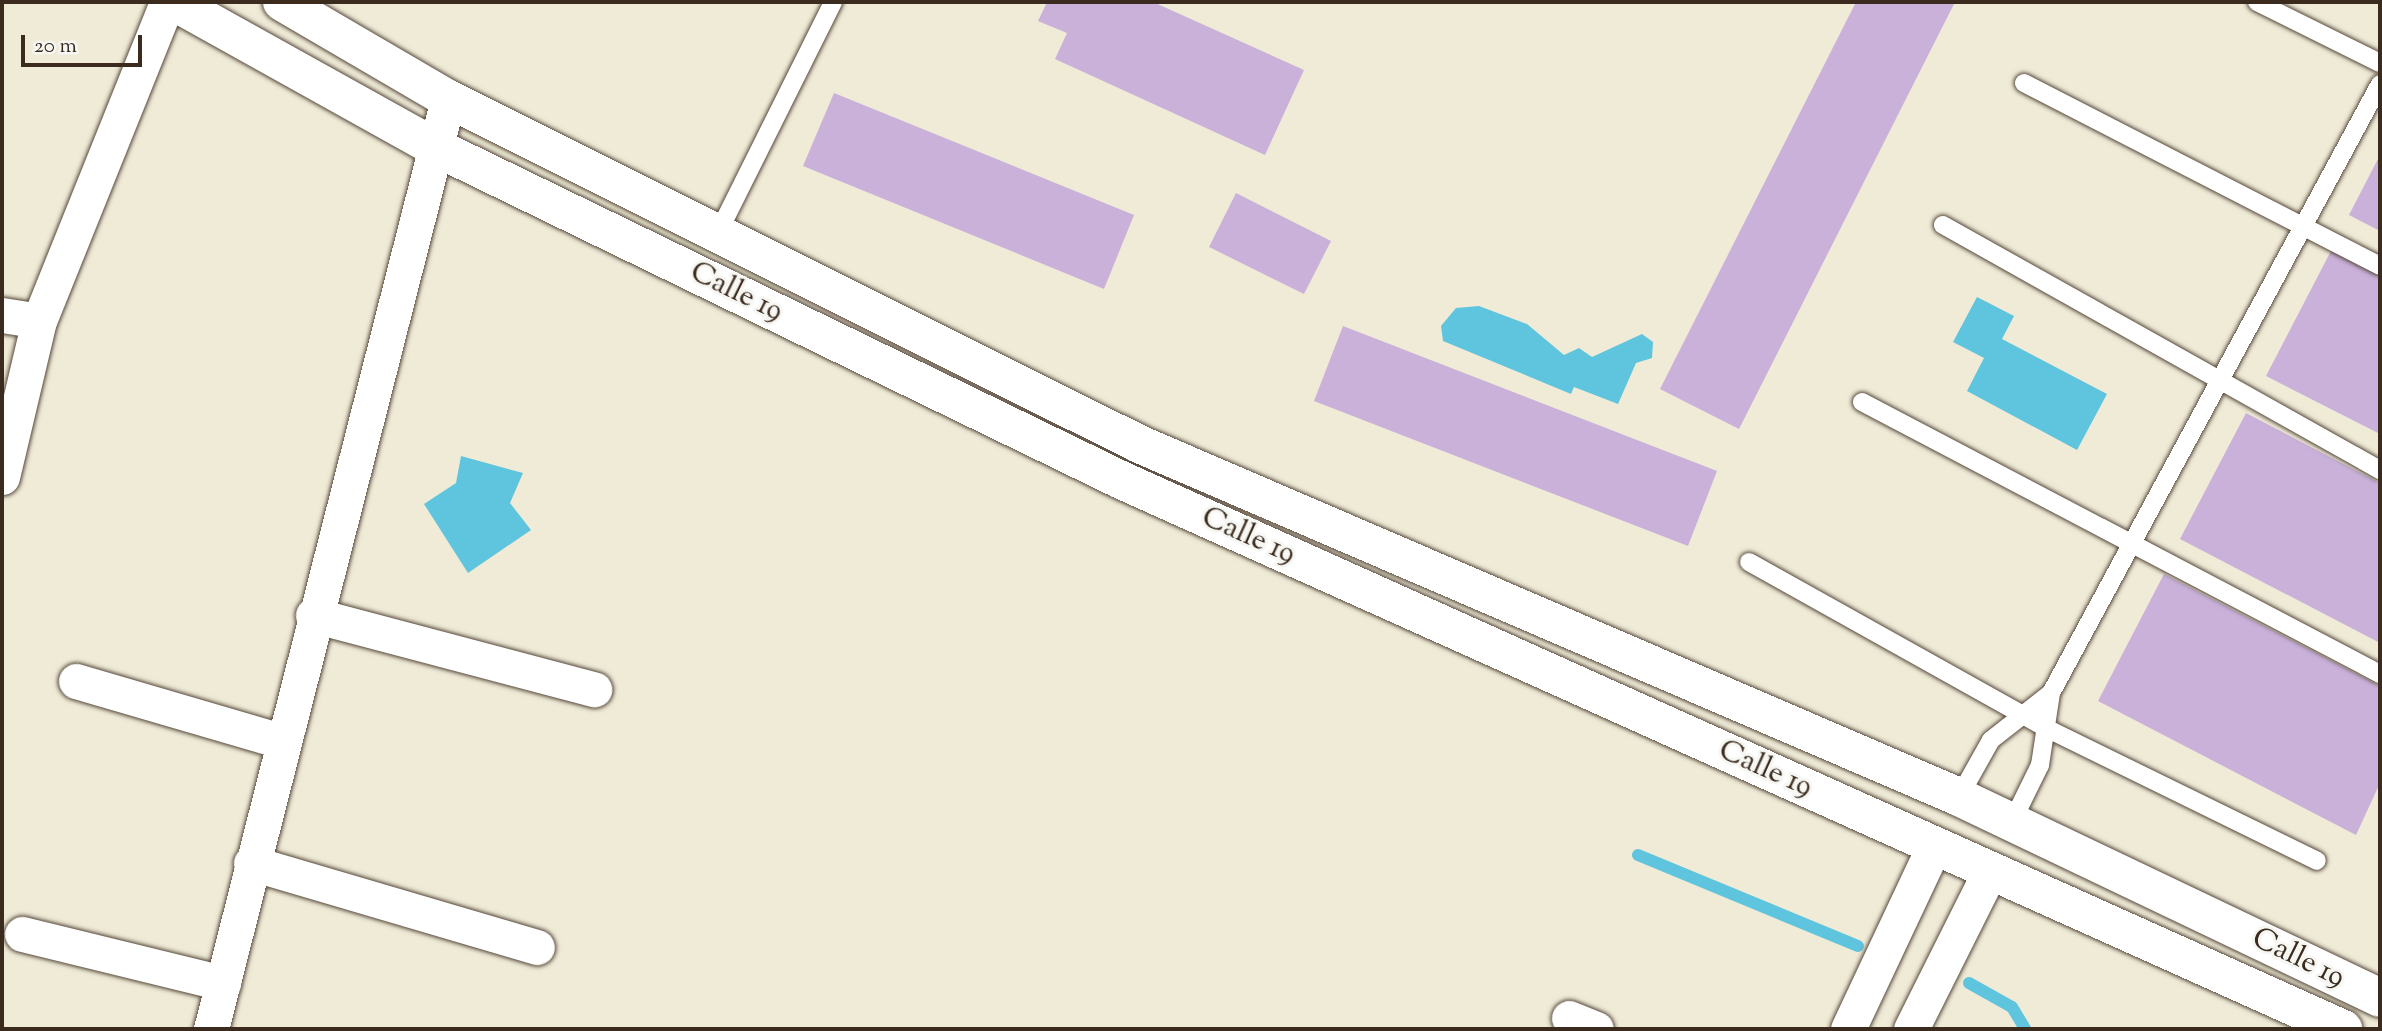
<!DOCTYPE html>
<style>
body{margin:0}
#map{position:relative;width:2382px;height:1031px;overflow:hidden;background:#efebd7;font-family:"Sorts Mill Goudy",serif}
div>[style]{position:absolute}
.water>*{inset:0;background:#5fc4dd}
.stream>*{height:12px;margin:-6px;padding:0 6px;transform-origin:6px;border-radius:6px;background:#5fc4dd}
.building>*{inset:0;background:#c9b1da}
.roads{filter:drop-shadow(0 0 2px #56473a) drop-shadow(0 0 2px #56473a)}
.lane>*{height:18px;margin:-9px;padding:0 9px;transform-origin:9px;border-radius:9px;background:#fff}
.street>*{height:35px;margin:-17.5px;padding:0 17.5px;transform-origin:17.5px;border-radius:17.5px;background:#fff}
.secondary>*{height:38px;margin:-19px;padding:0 19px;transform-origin:19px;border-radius:19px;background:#fff}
span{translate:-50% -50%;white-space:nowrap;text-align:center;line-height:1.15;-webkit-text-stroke:6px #f6f6f2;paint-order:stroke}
.street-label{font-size:30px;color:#3b2a1e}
.frame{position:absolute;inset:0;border:4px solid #3b2a1e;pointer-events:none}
.scale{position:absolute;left:21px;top:35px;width:121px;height:32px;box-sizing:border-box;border:4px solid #3b2a1e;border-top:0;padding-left:9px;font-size:21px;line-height:24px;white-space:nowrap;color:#3b2a1e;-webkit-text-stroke:5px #f6f6f2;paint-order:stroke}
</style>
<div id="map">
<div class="water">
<div style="clip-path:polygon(1977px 297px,2014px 316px,2002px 339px,2107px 394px,2077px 450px,1967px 391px,1984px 358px,1953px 342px)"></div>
<div style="clip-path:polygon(1479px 306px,1527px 324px,1564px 355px,1579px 348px,1592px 357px,1642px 334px,1653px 342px,1652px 358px,1636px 363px,1618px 404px,1574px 387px,1571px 394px,1443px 341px,1441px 326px,1456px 308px)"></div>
<div style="clip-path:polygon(461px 456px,523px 473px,510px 503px,531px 530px,468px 573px,424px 504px,456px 483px)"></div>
</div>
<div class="stream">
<div style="left:1638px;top:855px;width:238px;rotate:22.5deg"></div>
<div style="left:1969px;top:983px;width:49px;rotate:29.2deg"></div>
<div style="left:2012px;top:1007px;width:26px;rotate:59deg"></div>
</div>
<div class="building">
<div style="clip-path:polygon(1047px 2px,1153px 2px,1304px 70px,1265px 155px,1055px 59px,1067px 33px,1038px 21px)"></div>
<div style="clip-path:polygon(1856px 2px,1955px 2px,1739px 429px,1660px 389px)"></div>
<div style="clip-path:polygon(834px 93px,1134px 215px,1104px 289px,803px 166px)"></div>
<div style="clip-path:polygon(2380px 155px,2380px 231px,2349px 215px)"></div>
<div style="clip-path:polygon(1236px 193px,1331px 241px,1304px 294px,1209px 247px)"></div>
<div style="clip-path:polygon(2332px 249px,2380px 274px,2380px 434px,2266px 376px)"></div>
<div style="clip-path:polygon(1343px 326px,1717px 471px,1688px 546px,1314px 401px)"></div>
<div style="clip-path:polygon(2246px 413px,2380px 483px,2380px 643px,2180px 539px)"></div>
<div style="clip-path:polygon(2164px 574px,2380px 686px,2380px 783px,2356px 835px,2098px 701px)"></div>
</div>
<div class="roads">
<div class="lane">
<div style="left:2257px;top:2px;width:137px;rotate:26.4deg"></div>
<div style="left:2024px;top:83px;width:400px;rotate:27.2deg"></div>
<div style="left:1943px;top:225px;width:501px;rotate:29.28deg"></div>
<div style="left:718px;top:233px;width:258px;rotate:-63.5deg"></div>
<div style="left:1862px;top:402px;width:585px;rotate:27.7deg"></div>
<div style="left:1749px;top:562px;width:345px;rotate:29.2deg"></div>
<div style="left:2050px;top:730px;width:297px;rotate:26.1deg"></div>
<div style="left:1959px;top:797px;width:65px;rotate:-60.7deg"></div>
<div style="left:1991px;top:740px;width:76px;rotate:-38.1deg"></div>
<div style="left:2012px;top:822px;width:64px;rotate:-63.8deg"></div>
<div style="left:2040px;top:765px;width:73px;rotate:-81.3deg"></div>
<div style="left:2051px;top:693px;width:692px;rotate:-61.62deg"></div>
</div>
<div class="street">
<div style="left:2px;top:315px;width:37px;rotate:9deg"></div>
<div style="left:2px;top:477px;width:160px;rotate:-76.7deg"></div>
<div style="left:39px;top:321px;width:344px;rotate:-68.1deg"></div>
<div style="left:313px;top:615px;width:291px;rotate:14.8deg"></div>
<div style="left:76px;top:681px;width:214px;rotate:16.3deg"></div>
<div style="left:251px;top:863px;width:298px;rotate:16.4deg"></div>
<div style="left:22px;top:934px;width:207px;rotate:13.7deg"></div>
<div style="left:1569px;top:1018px;width:29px;rotate:22deg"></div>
<div style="left:211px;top:1029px;width:960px;rotate:-75.7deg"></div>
<div style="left:1848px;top:1029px;width:202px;rotate:-64.8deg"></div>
<div style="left:1911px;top:1029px;width:174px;rotate:-63.4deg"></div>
</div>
<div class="secondary">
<div style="left:174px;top:2px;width:296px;rotate:29.1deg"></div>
<div style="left:433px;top:146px;width:765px;rotate:25.89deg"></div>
<div style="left:1121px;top:480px;width:1340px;rotate:24.19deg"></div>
<div style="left:282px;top:2px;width:192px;rotate:30.3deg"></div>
<div style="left:448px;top:99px;width:772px;rotate:26.53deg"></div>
<div style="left:1139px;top:444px;width:893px;rotate:23.29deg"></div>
<div style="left:1959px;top:797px;width:467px;rotate:25.5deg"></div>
</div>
</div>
<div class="street-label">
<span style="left:736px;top:293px;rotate:26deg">Calle 19</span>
<span style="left:1248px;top:537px;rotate:24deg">Calle 19</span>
<span style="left:1765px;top:770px;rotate:24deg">Calle 19</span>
<span style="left:2298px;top:959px;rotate:26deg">Calle 19</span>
</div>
<div class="frame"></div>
<div class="scale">20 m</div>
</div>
